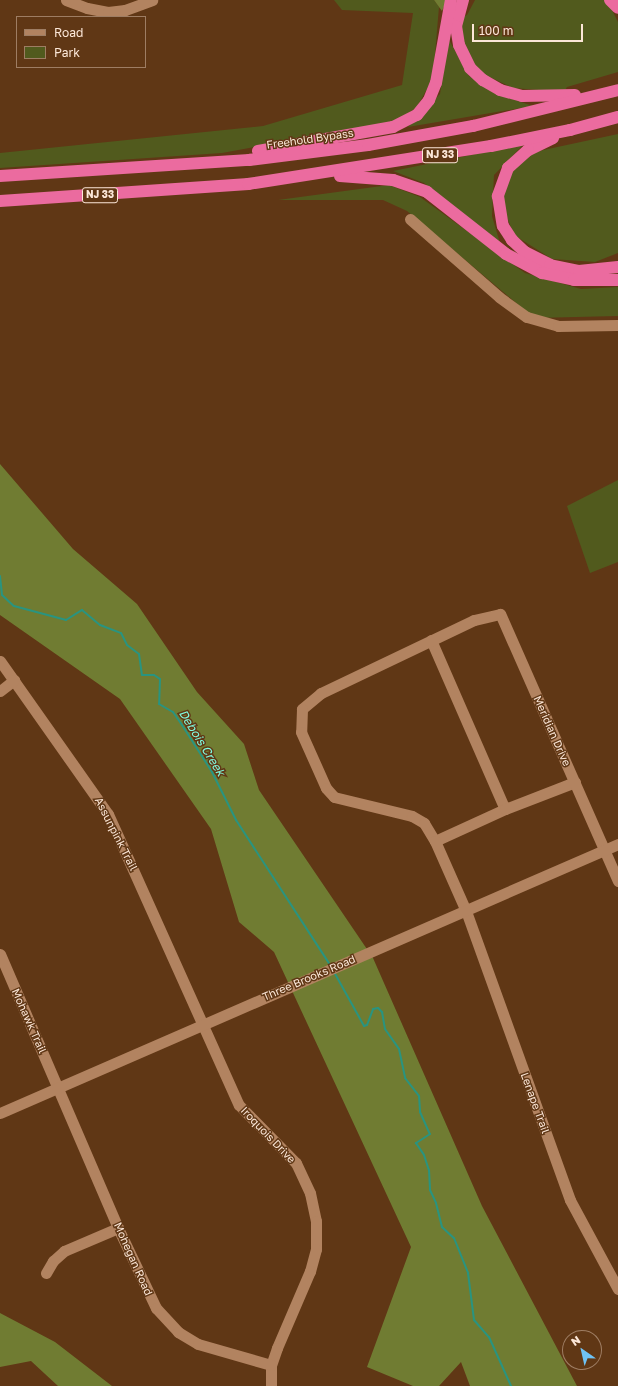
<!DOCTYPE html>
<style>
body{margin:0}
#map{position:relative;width:618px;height:1386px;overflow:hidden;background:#603715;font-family:"Golos Text",sans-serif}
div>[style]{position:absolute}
.green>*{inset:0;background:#515a1d}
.forest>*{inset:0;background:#707c32}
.stream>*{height:2px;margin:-1px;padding:0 1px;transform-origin:1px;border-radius:1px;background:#299480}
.minor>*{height:11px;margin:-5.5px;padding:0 5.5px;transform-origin:5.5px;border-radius:5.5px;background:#b28360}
.highway>*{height:12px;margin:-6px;padding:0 6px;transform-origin:6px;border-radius:6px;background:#eb6b9f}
span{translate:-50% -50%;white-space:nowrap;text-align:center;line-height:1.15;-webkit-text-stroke:3px #603715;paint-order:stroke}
.shield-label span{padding:1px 3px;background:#603715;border:1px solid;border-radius:3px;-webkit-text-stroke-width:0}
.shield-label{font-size:10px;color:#fce7d8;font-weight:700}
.street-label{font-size:11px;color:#fce7d8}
.water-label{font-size:12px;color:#81fce0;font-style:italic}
.legend{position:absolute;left:16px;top:16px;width:130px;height:52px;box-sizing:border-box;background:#603715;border:1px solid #9e7d63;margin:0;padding:5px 7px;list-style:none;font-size:12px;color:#fce7d8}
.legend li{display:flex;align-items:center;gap:8px;height:20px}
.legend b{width:20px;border:1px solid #9e7d63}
.north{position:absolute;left:562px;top:1330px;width:40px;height:40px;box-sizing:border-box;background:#603715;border:1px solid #9e7d63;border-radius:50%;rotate:326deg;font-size:11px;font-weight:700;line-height:16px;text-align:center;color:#fce7d8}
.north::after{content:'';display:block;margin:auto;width:14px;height:18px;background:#6fc2f4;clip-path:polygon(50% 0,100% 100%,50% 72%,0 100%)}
.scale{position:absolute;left:472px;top:24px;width:111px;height:18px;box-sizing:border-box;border:2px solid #fce7d8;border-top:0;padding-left:5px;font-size:12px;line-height:14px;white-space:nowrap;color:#fce7d8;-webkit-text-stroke:3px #603715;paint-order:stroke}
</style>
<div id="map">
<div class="green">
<div style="clip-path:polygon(334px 0,434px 0,439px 7px,433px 78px,417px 107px,397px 121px,222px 153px,0 168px,0 153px,263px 126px,402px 85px,413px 13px,342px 10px)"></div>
<div style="clip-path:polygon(475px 0,607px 0,618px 22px,618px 72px,567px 87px,564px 92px,513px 88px,481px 73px,469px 61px,459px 31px,460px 18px,467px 15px)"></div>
<div style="clip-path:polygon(448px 38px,469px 76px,503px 96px,533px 106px,408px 127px,440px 94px)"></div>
<div style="clip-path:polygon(618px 134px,618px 253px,595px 262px,552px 259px,514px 235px,502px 205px,504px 183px,519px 163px,534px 152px)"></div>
<div style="clip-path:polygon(524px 144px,494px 175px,492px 216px,500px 243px,424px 183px,393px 171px)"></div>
<div style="clip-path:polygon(389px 185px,420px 197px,525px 273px,581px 289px,618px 287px,618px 316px,534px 318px,407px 211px,383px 200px,278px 200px)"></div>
<div style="clip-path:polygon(618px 480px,618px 562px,590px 573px,567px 506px)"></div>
</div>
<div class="forest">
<div style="clip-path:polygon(434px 0,447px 0,442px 11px,439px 7px)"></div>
<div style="clip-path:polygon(0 464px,73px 549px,137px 604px,197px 692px,244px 744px,259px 790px,373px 958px,482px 1206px,577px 1386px,470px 1386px,461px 1362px,439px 1386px,413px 1386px,367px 1367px,411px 1247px,274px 952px,239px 922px,211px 829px,120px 699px,0 615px)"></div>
<div style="clip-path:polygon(0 1313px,55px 1342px,112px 1386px,58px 1386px,31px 1361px,0 1367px)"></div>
</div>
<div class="stream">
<div style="left:0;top:576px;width:19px;rotate:84deg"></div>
<div style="left:2px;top:595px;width:16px;rotate:43deg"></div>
<div style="left:14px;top:606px;width:54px;rotate:15.1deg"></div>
<div style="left:66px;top:620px;width:19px;rotate:-32deg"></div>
<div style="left:82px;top:610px;width:23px;rotate:40deg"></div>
<div style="left:100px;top:625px;width:22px;rotate:21deg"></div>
<div style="left:121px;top:633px;width:13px;rotate:63deg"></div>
<div style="left:127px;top:645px;width:15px;rotate:37deg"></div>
<div style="left:139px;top:654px;width:21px;rotate:82deg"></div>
<div style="left:142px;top:675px;width:12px"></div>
<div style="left:154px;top:675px;width:7px;rotate:34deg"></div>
<div style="left:160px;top:679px;width:25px;rotate:92deg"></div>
<div style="left:159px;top:704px;width:16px;rotate:30deg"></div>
<div style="left:173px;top:712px;width:16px;rotate:55deg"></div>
<div style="left:182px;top:725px;width:56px;rotate:57.4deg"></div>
<div style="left:212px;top:772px;width:54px;rotate:63.4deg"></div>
<div style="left:236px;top:820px;width:173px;rotate:57deg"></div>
<div style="left:334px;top:972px;width:62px;rotate:60.9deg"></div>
<div style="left:364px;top:1026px;width:3px;rotate:-18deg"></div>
<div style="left:367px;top:1025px;width:17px;rotate:-69deg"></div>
<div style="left:373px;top:1009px;width:5px;rotate:-11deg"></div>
<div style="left:378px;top:1008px;width:6px;rotate:45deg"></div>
<div style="left:382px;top:1012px;width:17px;rotate:80deg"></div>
<div style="left:385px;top:1029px;width:24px;rotate:55deg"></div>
<div style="left:399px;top:1049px;width:30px;rotate:78deg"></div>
<div style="left:405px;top:1078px;width:23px;rotate:52deg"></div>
<div style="left:419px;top:1096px;width:16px;rotate:86deg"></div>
<div style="left:420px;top:1112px;width:24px;rotate:66deg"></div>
<div style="left:430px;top:1134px;width:17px;rotate:147deg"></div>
<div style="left:416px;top:1143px;width:14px;rotate:56deg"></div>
<div style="left:424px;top:1155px;width:16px;rotate:72deg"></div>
<div style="left:429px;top:1170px;width:20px;rotate:87deg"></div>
<div style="left:430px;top:1190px;width:14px;rotate:65deg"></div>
<div style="left:436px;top:1203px;width:25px;rotate:76deg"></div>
<div style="left:442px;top:1227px;width:16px;rotate:43deg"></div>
<div style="left:454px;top:1238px;width:38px;rotate:68deg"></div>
<div style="left:468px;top:1273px;width:47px;rotate:82.7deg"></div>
<div style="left:474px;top:1320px;width:23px;rotate:49deg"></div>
<div style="left:489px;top:1337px;width:54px;rotate:65.8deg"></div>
</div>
<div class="minor">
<div style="left:66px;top:0;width:22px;rotate:21deg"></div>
<div style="left:87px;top:8px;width:21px;rotate:11deg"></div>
<div style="left:108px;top:12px;width:17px;rotate:-7deg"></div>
<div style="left:125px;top:10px;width:29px;rotate:-20deg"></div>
<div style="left:410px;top:219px;width:118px;rotate:41.2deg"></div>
<div style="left:499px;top:297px;width:34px;rotate:36deg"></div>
<div style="left:527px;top:317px;width:32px;rotate:16deg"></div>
<div style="left:558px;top:326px;width:60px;rotate:-1deg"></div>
<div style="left:431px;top:640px;width:184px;rotate:66.4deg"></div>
<div style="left:505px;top:809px;width:77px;rotate:155.4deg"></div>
<div style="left:0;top:661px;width:187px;rotate:54.8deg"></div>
<div style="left:108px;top:814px;width:319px;rotate:65.8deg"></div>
<div style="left:239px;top:1105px;width:81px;rotate:45.5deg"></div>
<div style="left:296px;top:1163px;width:33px;rotate:65deg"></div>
<div style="left:310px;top:1193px;width:29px;rotate:78deg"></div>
<div style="left:316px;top:1221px;width:28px;rotate:90deg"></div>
<div style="left:316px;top:1249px;width:23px;rotate:105deg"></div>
<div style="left:310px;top:1271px;width:84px;rotate:113.2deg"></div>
<div style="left:277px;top:1348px;width:18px;rotate:109deg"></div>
<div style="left:271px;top:1365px;width:21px;rotate:90deg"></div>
<div style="left:0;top:691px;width:18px;rotate:-38deg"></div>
<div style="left:505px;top:809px;width:75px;rotate:-21.1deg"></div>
<div style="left:618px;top:881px;width:292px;rotate:-113.8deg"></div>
<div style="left:500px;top:614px;width:27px;rotate:167deg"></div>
<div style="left:474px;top:620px;width:170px;rotate:154.5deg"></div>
<div style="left:321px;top:693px;width:25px;rotate:140deg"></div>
<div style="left:302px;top:709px;width:23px;rotate:92deg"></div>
<div style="left:301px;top:732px;width:61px;rotate:65.9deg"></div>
<div style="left:326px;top:788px;width:12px;rotate:48deg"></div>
<div style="left:334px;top:797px;width:80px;rotate:13.7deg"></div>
<div style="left:412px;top:816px;width:14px;rotate:30deg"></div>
<div style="left:424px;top:823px;width:21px;rotate:59deg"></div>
<div style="left:435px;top:841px;width:77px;rotate:66.1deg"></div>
<div style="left:466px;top:911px;width:307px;rotate:70.2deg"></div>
<div style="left:570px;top:1200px;width:101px;rotate:61.7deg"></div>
<div style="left:0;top:954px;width:298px;rotate:66.7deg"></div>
<div style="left:118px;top:1228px;width:89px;rotate:64.6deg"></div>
<div style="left:156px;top:1308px;width:33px;rotate:47deg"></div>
<div style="left:178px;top:1332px;width:23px;rotate:31deg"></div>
<div style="left:198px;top:1344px;width:76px;rotate:16deg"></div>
<div style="left:0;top:1113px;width:674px;rotate:-23.52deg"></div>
<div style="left:46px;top:1273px;width:14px;rotate:-60deg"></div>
<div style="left:53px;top:1261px;width:15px;rotate:-42deg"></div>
<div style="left:64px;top:1251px;width:59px;rotate:-23.1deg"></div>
</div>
<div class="highway">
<div style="left:463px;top:0;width:27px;rotate:105deg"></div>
<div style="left:456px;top:26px;width:19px;rotate:81deg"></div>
<div style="left:459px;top:45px;width:25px;rotate:64deg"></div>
<div style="left:470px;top:68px;width:18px;rotate:43deg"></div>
<div style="left:483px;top:80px;width:20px;rotate:30deg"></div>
<div style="left:500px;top:90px;width:23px;rotate:15deg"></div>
<div style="left:522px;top:96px;width:53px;rotate:-1.1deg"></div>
<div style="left:610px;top:0;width:11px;rotate:45deg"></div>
<div style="left:553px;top:138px;width:28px;rotate:154deg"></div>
<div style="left:528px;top:150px;width:27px;rotate:138deg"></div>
<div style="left:508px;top:168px;width:30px;rotate:110deg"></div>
<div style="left:498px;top:196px;width:30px;rotate:81deg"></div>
<div style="left:503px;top:226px;width:17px;rotate:57deg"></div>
<div style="left:512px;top:240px;width:18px;rotate:43deg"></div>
<div style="left:525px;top:252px;width:28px;rotate:27deg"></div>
<div style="left:550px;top:265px;width:30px;rotate:12deg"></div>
<div style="left:579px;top:271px;width:39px;rotate:-6deg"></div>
<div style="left:258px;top:151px;width:137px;rotate:-10.1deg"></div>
<div style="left:393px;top:127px;width:27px;rotate:-27deg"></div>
<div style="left:417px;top:115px;width:19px;rotate:-51deg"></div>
<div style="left:429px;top:100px;width:18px;rotate:-68deg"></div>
<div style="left:436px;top:83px;width:84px;rotate:-79.8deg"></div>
<div style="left:0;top:176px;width:250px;rotate:-3.7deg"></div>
<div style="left:249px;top:160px;width:120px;rotate:-7.2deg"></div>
<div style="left:368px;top:145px;width:107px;rotate:-10.3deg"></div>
<div style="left:473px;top:126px;width:149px;rotate:-13.9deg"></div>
<div style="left:340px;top:176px;width:53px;rotate:4.3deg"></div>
<div style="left:393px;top:180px;width:36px;rotate:19deg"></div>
<div style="left:427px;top:192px;width:100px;rotate:38.1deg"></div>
<div style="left:506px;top:254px;width:41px;rotate:27.8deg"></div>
<div style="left:542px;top:273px;width:33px;rotate:12deg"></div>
<div style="left:574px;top:280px;width:44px"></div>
<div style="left:0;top:201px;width:249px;rotate:-3.9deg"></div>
<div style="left:248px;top:184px;width:246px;rotate:-8.9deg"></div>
<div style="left:491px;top:146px;width:81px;rotate:-11.4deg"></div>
<div style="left:570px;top:130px;width:50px;rotate:-15.2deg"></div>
</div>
<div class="shield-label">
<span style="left:440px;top:155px">NJ 33</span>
<span style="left:100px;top:195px">NJ 33</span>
</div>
<div class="street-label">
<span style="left:310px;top:139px;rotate:-8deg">Freehold Bypass</span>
<span style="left:552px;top:731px;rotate:66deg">Meridian Drive</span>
<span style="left:116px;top:834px;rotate:63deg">Assunpink Trail</span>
<span style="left:309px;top:978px;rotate:-23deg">Three Brooks Road</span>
<span style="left:29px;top:1021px;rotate:66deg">Mohawk Trail</span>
<span style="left:535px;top:1103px;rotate:70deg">Lenape Trail</span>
<span style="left:268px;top:1135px;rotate:46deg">Iroquois Drive</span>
<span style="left:133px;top:1259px;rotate:66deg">Mohegan Road</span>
</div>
<div class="water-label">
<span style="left:202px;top:743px;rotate:58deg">Debois Creek</span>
</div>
<ul class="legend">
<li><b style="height:5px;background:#b28360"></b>Road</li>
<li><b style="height:11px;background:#515a1d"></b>Park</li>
</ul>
<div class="north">N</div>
<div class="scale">100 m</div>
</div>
